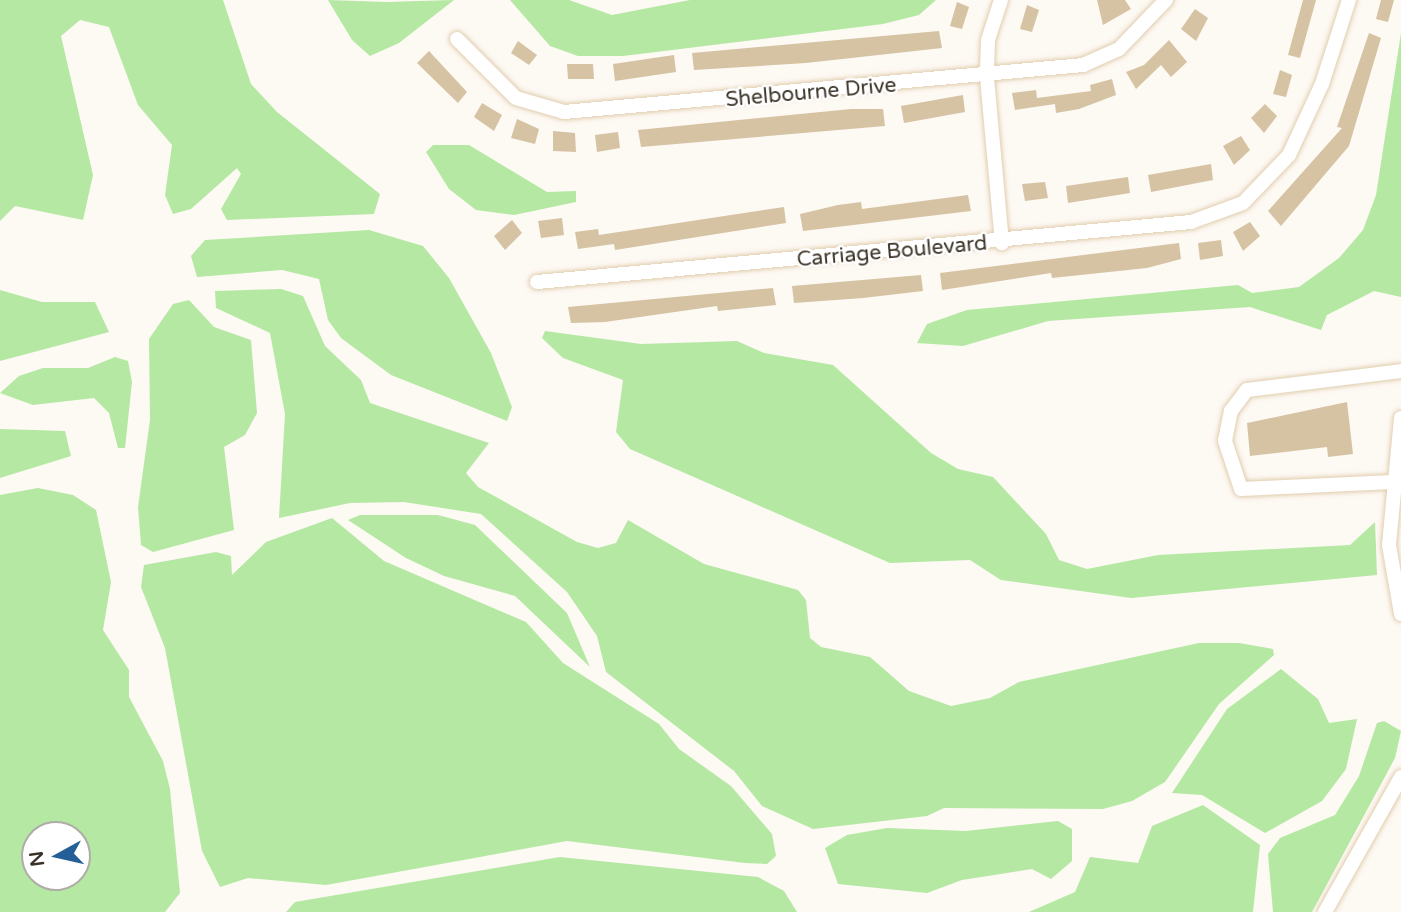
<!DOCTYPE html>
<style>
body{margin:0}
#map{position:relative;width:1401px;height:912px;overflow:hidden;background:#fdf9f3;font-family:"Varela Round",sans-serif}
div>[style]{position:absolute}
.green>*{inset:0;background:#b4e8a3}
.building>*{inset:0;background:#d6c3a4}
.roads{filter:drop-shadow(0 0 2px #e1cdae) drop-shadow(0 0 2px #e1cdae)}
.minor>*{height:14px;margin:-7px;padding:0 7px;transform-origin:7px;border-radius:7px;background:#fff}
span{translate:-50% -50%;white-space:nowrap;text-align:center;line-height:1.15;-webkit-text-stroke:5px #fff;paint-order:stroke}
.street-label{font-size:21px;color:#3a3226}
.north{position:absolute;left:21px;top:821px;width:70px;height:70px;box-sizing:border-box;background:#fff;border:2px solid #b0ada8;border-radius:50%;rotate:262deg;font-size:19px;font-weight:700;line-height:28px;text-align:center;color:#3a3226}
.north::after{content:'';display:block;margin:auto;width:24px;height:32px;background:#246097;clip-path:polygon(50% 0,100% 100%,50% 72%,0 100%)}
</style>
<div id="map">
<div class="green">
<div style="clip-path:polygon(0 0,223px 0,251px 84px,277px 112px,380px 194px,374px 214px,227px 220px,221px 209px,241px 174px,237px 168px,191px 209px,173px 214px,165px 195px,172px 145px,138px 105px,109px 27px,80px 20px,61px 36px,93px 175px,83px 220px,15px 206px,0 221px)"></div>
<div style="clip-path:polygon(328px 0,386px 2px,454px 0,399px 43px,370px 56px,352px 40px)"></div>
<div style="clip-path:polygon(510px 0,569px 0,612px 15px,690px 0,936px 0,919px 15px,883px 24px,623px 56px,578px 56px,550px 46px)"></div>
<div style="clip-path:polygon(1401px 33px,1401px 297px,1374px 291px,1327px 315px,1321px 330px,1250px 307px,1048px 321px,963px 346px,917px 343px,927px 324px,967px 310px,1238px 285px,1252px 293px,1299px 287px,1339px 258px,1363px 230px,1376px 195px)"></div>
<div style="clip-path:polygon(433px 145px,469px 145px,547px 192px,576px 191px,576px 202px,514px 215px,476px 210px,449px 189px,426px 152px)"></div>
<div style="clip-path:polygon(369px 230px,423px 246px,449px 278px,491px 353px,512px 407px,507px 421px,391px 375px,341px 338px,328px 320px,319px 279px,282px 270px,197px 277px,191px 256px,205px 240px)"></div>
<div style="clip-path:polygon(281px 289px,303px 296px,325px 346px,361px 380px,370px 403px,489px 443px,466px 473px,478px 487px,577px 542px,598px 548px,616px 543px,628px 520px,704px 564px,798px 590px,806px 600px,810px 638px,821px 647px,870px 657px,909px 691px,951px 706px,990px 698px,1019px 682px,1199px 643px,1239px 643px,1273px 649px,1274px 655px,1219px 704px,1165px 782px,1132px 801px,1103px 809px,944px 808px,927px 816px,813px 829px,762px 806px,734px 771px,606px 672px,597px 636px,567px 592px,481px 514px,404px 502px,350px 503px,279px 518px,285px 414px,270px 333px,216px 308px,215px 291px)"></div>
<div style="clip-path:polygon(0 290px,42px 302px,95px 302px,109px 332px,0 361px)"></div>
<div style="clip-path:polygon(189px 300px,214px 327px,251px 340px,257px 413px,245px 435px,224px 447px,234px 530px,153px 552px,141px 545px,138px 507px,150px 420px,149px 339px,173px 304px)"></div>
<div style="clip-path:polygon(545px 331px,641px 344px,737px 341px,764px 353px,833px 365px,931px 453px,958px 469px,993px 477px,1046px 534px,1059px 560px,1087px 569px,1158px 555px,1350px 545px,1375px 522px,1377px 575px,1131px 598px,1001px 580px,970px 560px,890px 563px,630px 449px,616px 432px,623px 380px,563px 358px,542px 338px)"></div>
<div style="clip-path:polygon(115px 357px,128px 361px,132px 382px,125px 448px,118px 448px,109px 413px,94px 398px,33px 405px,0 393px,19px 376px,43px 368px,88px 368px)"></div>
<div style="clip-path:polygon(0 429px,65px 431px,71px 456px,0 478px)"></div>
<div style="clip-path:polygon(evenodd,38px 488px,73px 495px,96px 510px,111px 582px,103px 630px,129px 670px,129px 697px,163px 761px,170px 789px,180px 893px,165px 912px,0 912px,0 495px,38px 488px,35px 835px,77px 835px,77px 877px,35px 877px,35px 835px)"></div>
<div style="clip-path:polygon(360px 515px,438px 515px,475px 525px,567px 613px,590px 667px,515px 596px,444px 576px,406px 558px,348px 520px)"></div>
<div style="clip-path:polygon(332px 518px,384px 561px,526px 622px,563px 663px,659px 724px,679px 749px,731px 786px,772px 834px,776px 856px,767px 864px,745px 863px,567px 841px,326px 885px,248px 878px,220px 887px,202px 851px,165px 648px,141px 587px,144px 565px,216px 552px,231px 556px,232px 575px,266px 542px)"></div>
<div style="clip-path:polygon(1281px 669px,1318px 699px,1329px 723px,1357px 719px,1346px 769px,1322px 801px,1265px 833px,1202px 795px,1172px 793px,1227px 709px)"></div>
<div style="clip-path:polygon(1384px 721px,1401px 731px,1395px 758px,1312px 912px,1273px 912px,1268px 854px,1280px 838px,1335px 815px,1359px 776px,1377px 723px)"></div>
<div style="clip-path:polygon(1203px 805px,1260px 845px,1253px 912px,1029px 912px,1075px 892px,1090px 857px,1138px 863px,1152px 826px)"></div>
<div style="clip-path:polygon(1058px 821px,1072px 829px,1072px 861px,1051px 879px,1032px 869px,962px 880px,927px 893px,838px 884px,825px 848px,847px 835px,887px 828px,966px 831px)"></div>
<div style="clip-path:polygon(560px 857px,758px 877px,784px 891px,797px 912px,286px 912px,295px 902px)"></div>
</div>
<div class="building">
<div style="clip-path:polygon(1097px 0,1125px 0,1131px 9px,1103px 25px)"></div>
<div style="clip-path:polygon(1303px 0,1316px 0,1300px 58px,1288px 55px)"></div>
<div style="clip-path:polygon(1381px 0,1394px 0,1388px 22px,1376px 19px)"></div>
<div style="clip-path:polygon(957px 2px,969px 7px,962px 29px,950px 26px)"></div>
<div style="clip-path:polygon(1027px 5px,1039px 10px,1032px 32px,1020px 29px)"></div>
<div style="clip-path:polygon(1195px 9px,1208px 18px,1196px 41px,1181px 29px)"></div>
<div style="clip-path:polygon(939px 31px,942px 48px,806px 63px,694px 70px,692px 53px)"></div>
<div style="clip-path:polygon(1369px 33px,1381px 38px,1349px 146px,1281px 226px,1268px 211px,1342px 128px,1337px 127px)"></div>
<div style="clip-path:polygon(1169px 40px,1187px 62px,1171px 77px,1161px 65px,1136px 89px,1126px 72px,1144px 65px)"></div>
<div style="clip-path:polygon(518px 41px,537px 55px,529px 65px,511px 53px)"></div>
<div style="clip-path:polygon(429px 51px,467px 92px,458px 103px,417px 63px)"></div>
<div style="clip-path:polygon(674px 55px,676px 72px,615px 81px,613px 64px)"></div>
<div style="clip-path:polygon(567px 64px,593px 64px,594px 79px,568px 79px)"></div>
<div style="clip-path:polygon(1280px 70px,1292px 75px,1286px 97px,1273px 94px)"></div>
<div style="clip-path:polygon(1112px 79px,1116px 95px,1079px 109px,1056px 113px,1055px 104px,1015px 110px,1012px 93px,1036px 90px,1037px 98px,1091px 91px,1090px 85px)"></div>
<div style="clip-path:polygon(963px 95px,965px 112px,904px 123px,901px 106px)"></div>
<div style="clip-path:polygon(482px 103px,502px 115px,494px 131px,474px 117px)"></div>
<div style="clip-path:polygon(1265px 104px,1277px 116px,1264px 133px,1251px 118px)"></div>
<div style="clip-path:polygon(851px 109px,883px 109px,885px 126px,641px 147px,638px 130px)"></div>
<div style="clip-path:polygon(517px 119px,539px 129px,535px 144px,511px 138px)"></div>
<div style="clip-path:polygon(553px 131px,575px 133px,576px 152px,553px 151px)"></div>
<div style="clip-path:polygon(618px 132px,620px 148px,597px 152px,595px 135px)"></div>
<div style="clip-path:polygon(1241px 136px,1250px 150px,1234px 165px,1223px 146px)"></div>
<div style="clip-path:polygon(1211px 164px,1213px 180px,1151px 192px,1148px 175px)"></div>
<div style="clip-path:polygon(1128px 177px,1130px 193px,1068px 203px,1066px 186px)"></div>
<div style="clip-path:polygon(1045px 182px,1048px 198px,1025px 201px,1022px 184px)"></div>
<div style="clip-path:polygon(968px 195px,971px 211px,803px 231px,800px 214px,838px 205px,861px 202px,862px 209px)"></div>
<div style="clip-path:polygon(784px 207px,786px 223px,615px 250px,614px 244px,578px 249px,575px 232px,598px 229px,599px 235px)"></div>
<div style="clip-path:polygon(562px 218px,564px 235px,541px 238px,538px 221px)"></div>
<div style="clip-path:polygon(512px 220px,522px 233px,505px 250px,494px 236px)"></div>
<div style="clip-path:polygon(1250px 222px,1260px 236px,1243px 251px,1233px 232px)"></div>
<div style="clip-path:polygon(1221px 240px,1223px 256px,1200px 260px,1198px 243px)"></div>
<div style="clip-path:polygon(1179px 243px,1181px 259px,1147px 268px,1052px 278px,1051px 273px,942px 290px,940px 273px)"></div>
<div style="clip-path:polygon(921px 275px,923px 291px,863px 298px,794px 303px,792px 286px)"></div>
<div style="clip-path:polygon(773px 288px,776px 305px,718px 311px,717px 306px,605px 322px,571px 323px,568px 307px)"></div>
<div style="clip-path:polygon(1347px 402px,1353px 454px,1328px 457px,1327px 447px,1250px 456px,1247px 423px)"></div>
</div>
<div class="roads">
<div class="minor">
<div style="left:1001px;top:0;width:42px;rotate:108deg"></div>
<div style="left:988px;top:40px;width:38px;rotate:92deg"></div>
<div style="left:987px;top:78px;width:166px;rotate:84.8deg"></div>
<div style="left:457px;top:39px;width:83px;rotate:45deg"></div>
<div style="left:516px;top:98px;width:50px;rotate:16.3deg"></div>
<div style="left:564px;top:112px;width:521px;rotate:-5.17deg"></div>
<div style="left:1083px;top:65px;width:39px;rotate:-24deg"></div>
<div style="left:1119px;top:49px;width:68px;rotate:-46.2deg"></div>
<div style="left:537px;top:282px;width:657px;rotate:-5.24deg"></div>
<div style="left:1191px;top:222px;width:55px;rotate:-20.1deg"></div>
<div style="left:1243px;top:203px;width:66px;rotate:-46.2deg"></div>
<div style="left:1289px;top:155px;width:78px;rotate:-65.1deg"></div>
<div style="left:1322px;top:84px;width:88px;rotate:-72.2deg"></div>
<div style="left:1401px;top:418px;width:128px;rotate:95.4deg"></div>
<div style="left:1389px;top:545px;width:70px;rotate:80.1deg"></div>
<div style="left:1393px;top:482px;width:152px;rotate:177.4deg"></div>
<div style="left:1241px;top:489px;width:51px;rotate:-108.4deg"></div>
<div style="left:1225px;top:441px;width:31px;rotate:-79deg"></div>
<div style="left:1231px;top:411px;width:26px;rotate:-53deg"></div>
<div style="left:1247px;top:390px;width:155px;rotate:-7deg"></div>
<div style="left:1325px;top:912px;width:155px;rotate:-60.6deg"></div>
</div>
</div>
<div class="street-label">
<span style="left:811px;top:93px;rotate:-5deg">Shelbourne Drive</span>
<span style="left:892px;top:252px;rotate:-5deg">Carriage Boulevard</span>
</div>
<div class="north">N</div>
</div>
